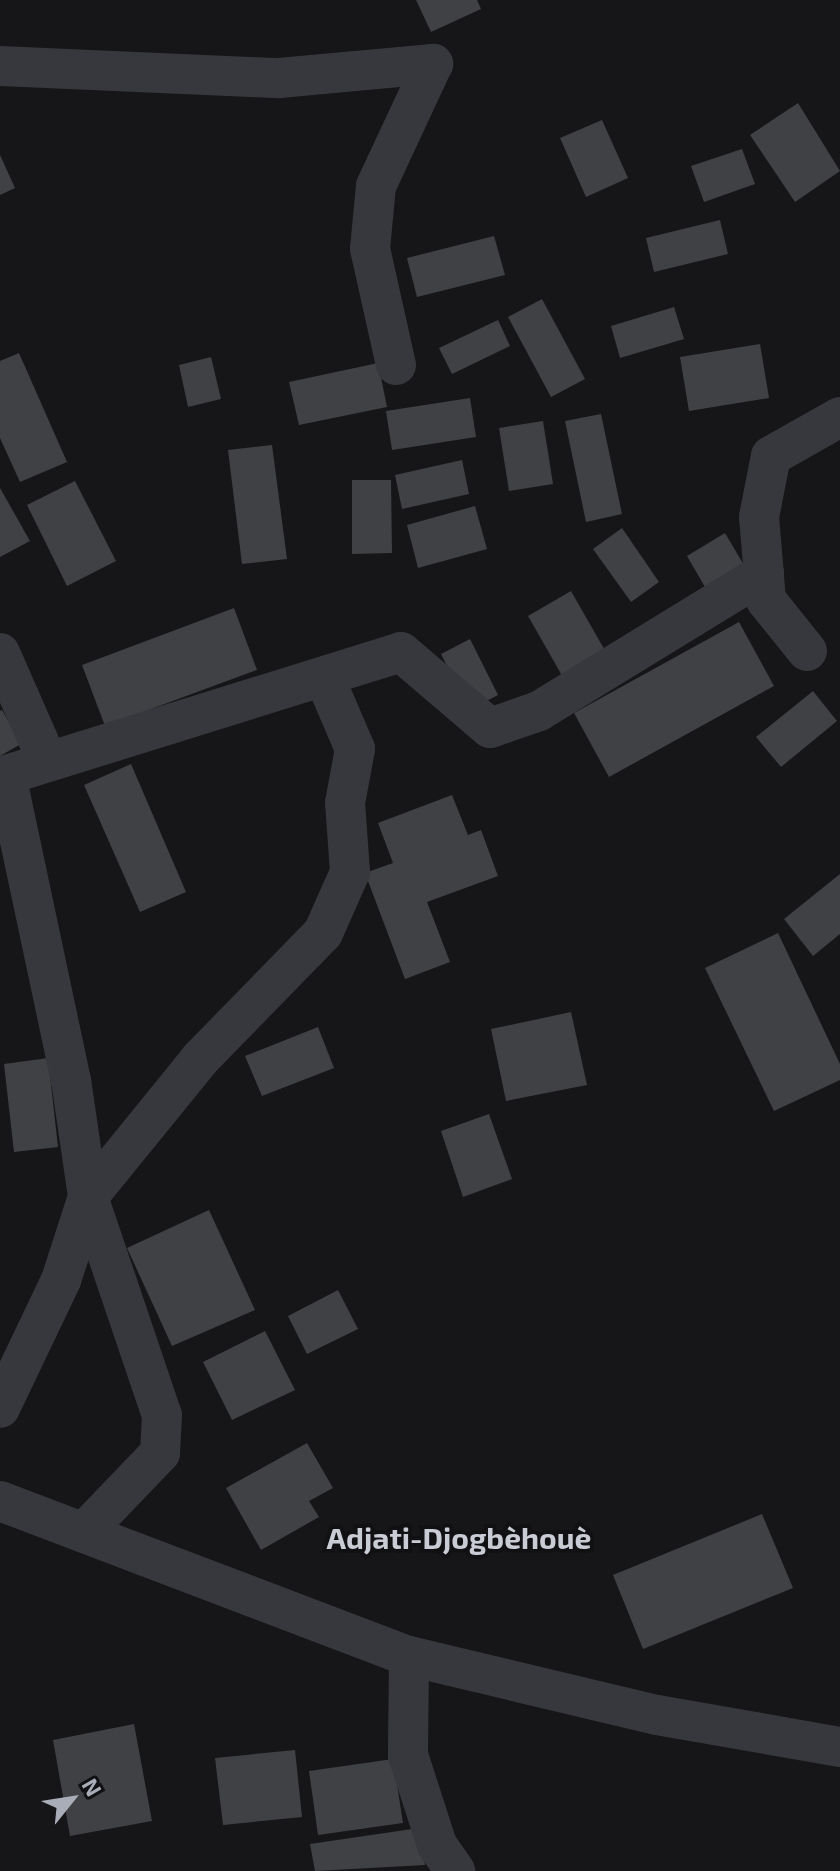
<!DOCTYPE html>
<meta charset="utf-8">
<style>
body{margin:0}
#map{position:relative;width:840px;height:1871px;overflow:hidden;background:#161618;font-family:"Exo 2",sans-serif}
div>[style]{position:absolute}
.building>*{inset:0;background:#404145}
.minor>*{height:40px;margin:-20px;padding:0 20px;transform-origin:20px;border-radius:20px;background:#37383d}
span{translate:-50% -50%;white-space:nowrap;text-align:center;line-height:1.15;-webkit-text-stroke:8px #111113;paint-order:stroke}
.quarter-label{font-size:30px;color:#c9ccd4;font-weight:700}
.north{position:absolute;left:32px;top:1759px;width:80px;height:80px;-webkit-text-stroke:6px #111113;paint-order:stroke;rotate:60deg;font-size:22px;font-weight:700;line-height:32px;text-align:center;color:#a8adb8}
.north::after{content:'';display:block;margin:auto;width:28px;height:36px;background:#a8adb8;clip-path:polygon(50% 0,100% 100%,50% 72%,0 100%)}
</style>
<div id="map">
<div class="building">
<div style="clip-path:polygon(416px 0,477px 0,481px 9px,431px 32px)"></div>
<div style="clip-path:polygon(798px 103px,840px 171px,795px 202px,750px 135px)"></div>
<div style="clip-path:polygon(602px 120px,628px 178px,586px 197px,560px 138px)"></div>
<div style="clip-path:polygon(742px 149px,755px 184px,704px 202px,691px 166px)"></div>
<div style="clip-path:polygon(0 155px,15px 188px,0 195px)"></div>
<div style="clip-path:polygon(720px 220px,728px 254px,654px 272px,646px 238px)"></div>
<div style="clip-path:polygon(494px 236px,505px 275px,417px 297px,407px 258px)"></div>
<div style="clip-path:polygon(542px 299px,585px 379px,551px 397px,508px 317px)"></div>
<div style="clip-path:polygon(674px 307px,684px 339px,620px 358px,611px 326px)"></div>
<div style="clip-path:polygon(498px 320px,510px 346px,452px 374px,439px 348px)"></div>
<div style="clip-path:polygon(760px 344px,769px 398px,689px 411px,680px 357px)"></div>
<div style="clip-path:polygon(19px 353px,67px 462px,20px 482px,0 438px,0 361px)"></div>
<div style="clip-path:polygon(211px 357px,221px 399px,188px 407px,179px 365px)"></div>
<div style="clip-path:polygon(378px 363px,387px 407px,299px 425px,289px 382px)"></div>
<div style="clip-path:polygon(470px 398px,476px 437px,392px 450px,386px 411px)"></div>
<div style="clip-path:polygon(601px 414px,622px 514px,586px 522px,565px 421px)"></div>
<div style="clip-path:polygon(543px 421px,553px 484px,509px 491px,499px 428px)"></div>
<div style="clip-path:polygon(272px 445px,287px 559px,242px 564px,228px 450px)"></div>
<div style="clip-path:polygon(462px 460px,469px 494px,402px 509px,395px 475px)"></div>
<div style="clip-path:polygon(352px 480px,391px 480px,392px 553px,352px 554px)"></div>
<div style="clip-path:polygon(75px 481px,116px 561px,67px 586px,27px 505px)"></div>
<div style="clip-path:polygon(0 488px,30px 541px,0 557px)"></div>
<div style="clip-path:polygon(475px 506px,487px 549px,418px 568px,407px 525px)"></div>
<div style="clip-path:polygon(622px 528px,659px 582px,631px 602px,593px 549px)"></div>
<div style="clip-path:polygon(725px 533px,748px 572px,709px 594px,687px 556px)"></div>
<div style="clip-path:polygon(571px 591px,607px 654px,564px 679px,528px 616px)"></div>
<div style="clip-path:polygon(234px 608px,257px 670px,105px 726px,82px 665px)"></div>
<div style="clip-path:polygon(739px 622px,774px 686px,609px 777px,574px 713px)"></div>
<div style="clip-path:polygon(470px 639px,498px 695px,469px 710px,441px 654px)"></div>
<div style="clip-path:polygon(813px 691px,837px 721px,781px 767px,756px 737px)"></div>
<div style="clip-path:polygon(2px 710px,21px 744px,0 756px,0 711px)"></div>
<div style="clip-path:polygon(131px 764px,186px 892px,140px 912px,84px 785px)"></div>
<div style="clip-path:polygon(452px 795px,468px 835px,481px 830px,498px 876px,427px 902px,450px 962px,405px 979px,365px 873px,393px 863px,378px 823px)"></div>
<div style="clip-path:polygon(840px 874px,840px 934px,813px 956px,784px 919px)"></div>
<div style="clip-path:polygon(778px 933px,840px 1064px,840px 1080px,774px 1111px,705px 968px)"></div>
<div style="clip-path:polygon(571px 1012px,587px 1085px,506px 1101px,491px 1029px)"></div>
<div style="clip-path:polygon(318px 1027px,334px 1068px,262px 1096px,245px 1056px)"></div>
<div style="clip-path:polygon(48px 1058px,58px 1147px,14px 1152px,4px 1064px)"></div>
<div style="clip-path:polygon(489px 1114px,512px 1179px,463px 1197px,441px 1131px)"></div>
<div style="clip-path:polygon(209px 1210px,255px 1310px,172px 1346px,127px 1248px)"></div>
<div style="clip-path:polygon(338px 1290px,358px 1329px,307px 1354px,288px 1316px)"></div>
<div style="clip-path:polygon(265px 1331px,295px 1390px,232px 1420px,203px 1362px)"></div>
<div style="clip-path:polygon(307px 1443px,333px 1488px,309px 1501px,319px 1517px,261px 1550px,226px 1488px)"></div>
<div style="clip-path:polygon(762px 1514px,793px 1588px,643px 1649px,613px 1575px)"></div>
<div style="clip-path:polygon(134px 1724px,152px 1821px,70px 1836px,53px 1740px)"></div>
<div style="clip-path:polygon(295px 1750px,302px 1817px,223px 1825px,215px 1758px)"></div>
<div style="clip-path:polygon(393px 1759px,403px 1823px,318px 1835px,309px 1771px)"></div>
<div style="clip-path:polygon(419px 1828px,425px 1865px,315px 1871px,310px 1844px)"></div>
</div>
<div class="minor">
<div style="left:0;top:66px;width:279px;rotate:2.5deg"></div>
<div style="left:279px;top:78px;width:155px;rotate:-5.2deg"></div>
<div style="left:396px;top:365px;width:119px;rotate:-102.6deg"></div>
<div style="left:370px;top:249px;width:63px;rotate:-84.6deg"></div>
<div style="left:376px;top:186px;width:135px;rotate:-65deg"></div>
<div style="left:807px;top:651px;width:65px;rotate:-128.8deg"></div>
<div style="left:766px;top:600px;width:83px;rotate:-94.8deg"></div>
<div style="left:759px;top:517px;width:62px;rotate:-78.9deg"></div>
<div style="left:771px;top:456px;width:79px;rotate:-29.5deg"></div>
<div style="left:0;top:653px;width:117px;rotate:66.3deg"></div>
<div style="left:6px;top:775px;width:312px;rotate:78deg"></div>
<div style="left:71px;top:1080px;width:118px;rotate:81.7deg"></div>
<div style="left:88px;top:1197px;width:230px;rotate:71.3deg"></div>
<div style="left:162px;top:1415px;width:38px;rotate:93deg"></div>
<div style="left:160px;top:1453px;width:105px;rotate:133.8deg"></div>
<div style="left:0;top:777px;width:420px;rotate:-17.3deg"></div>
<div style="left:401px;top:652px;width:117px;rotate:40.5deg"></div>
<div style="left:490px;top:728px;width:52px;rotate:-19.1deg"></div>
<div style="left:539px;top:711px;width:264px;rotate:-31.5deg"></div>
<div style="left:0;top:1408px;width:142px;rotate:-64.5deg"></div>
<div style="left:61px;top:1280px;width:87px;rotate:-72deg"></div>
<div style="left:88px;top:1197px;width:178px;rotate:-50.9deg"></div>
<div style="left:200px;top:1059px;width:176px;rotate:-45.7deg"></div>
<div style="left:323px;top:933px;width:67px;rotate:-66.1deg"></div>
<div style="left:350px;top:872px;width:69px;rotate:-94.1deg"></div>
<div style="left:345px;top:803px;width:55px;rotate:-79.5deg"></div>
<div style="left:355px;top:749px;width:76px;rotate:-113.2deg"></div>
<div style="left:0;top:1501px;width:437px;rotate:20.8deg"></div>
<div style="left:409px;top:1656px;width:255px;rotate:13.4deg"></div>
<div style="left:657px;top:1715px;width:186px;rotate:9.9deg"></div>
<div style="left:409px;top:1656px;width:99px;rotate:90.6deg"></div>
<div style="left:408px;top:1755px;width:95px;rotate:72.1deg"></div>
<div style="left:437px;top:1845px;width:32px;rotate:55deg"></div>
</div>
<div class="quarter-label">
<span style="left:459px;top:1537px">Adjati-Djogbèhouè</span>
</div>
<div class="north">N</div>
</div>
